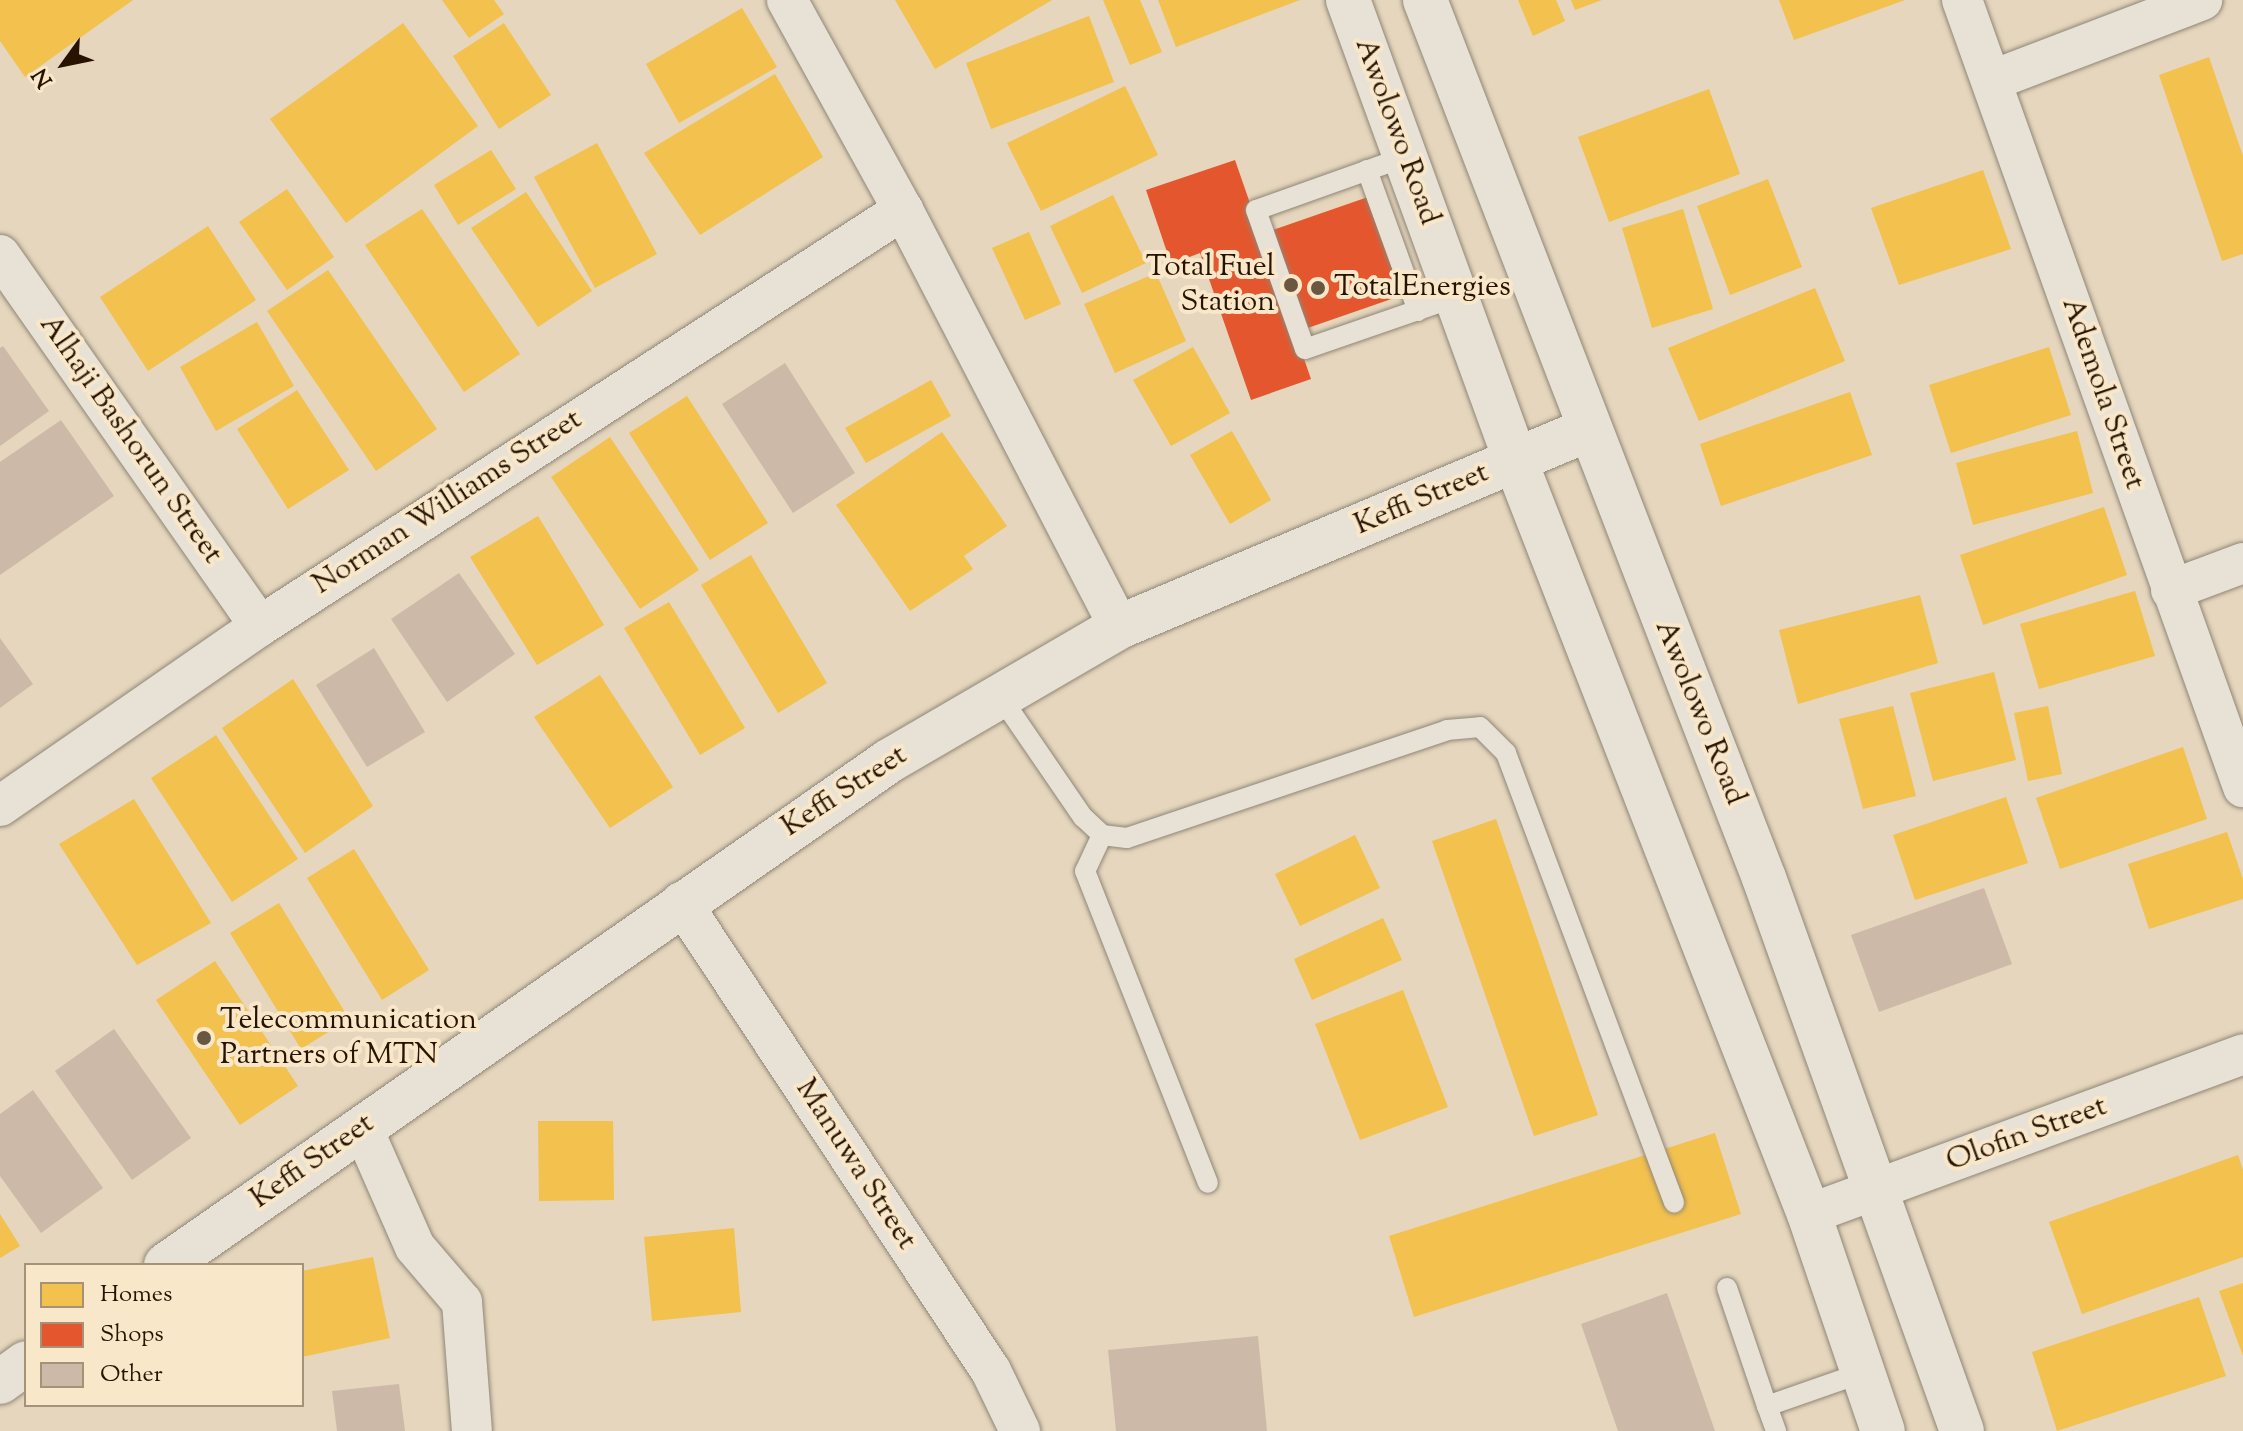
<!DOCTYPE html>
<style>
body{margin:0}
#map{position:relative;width:2243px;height:1431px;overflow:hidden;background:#e5d6bd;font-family:"Sorts Mill Goudy",serif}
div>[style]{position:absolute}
.homes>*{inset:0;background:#f2c14e}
.shops>*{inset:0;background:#e4572e}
.building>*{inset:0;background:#ccb9a8}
.roads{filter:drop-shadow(0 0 2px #908676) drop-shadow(0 0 2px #908676)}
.service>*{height:20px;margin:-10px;padding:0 10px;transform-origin:10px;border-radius:10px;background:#e8e1d5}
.minor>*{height:40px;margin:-20px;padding:0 20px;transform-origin:20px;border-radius:20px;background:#e8e1d5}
.secondary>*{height:44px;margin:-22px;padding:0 22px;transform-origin:22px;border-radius:22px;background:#e8e1d5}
.dots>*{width:22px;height:22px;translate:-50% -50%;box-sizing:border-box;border:4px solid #f9e7c9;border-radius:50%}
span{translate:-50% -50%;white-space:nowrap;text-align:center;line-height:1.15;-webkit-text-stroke:8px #f9e7c9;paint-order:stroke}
.street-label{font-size:30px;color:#271300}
.poi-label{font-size:30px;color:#271300}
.right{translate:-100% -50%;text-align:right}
.left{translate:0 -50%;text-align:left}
.legend{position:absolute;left:24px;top:1263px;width:280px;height:144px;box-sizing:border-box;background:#f9e7c9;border:2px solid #a59279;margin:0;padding:10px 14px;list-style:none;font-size:24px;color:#271300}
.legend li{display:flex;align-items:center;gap:16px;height:40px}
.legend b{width:40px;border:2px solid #a59279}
.north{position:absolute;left:24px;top:24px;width:80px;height:80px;-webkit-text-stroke:6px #f9e7c9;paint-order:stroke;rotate:237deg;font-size:22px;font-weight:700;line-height:32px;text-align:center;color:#271300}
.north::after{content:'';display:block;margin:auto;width:28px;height:36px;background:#271300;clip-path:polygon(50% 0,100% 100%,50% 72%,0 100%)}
</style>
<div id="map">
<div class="homes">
<div style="clip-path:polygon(0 0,133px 0,25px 77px,0 41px)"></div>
<div style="clip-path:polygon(442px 0,494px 0,504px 14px,469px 38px)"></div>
<div style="clip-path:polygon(895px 0,1052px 0,935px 69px)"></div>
<div style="clip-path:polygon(1103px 0,1140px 0,1162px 52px,1130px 65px)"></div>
<div style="clip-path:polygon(1158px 0,1300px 0,1176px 47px)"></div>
<div style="clip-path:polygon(1518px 0,1556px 0,1565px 21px,1533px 36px)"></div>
<div style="clip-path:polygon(1571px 0,1602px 0,1575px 10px)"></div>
<div style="clip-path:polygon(1779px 0,1905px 0,1794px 40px)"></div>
<div style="clip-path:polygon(742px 8px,777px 67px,679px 123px,646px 64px)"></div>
<div style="clip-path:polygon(1089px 16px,1114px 82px,991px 129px,966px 63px)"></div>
<div style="clip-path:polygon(403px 23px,478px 126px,346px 223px,270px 119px)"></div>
<div style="clip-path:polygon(504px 23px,551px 95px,499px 129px,453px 56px)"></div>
<div style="clip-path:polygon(2209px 57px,2243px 156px,2243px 254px,2222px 261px,2159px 75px)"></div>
<div style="clip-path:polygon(775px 74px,823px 157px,700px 235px,644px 153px)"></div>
<div style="clip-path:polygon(1125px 86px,1158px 155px,1041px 211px,1007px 143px)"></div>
<div style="clip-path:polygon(1709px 89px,1740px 174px,1609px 222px,1578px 137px)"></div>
<div style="clip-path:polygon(597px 143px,657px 254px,595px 288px,534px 177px)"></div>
<div style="clip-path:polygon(491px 150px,516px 189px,458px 225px,434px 185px)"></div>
<div style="clip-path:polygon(1983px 170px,2011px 249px,1899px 285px,1871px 208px)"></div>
<div style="clip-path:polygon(1768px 179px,1802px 267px,1730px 295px,1697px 206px)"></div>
<div style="clip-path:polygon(287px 189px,334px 257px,287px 290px,239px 222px)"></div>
<div style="clip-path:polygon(526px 192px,592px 291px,538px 327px,471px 228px)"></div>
<div style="clip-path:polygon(1113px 195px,1146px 263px,1082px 293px,1050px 226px)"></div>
<div style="clip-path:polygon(422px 209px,520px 354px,464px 392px,365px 245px)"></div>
<div style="clip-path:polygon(1683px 209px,1713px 309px,1652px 328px,1622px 228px)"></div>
<div style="clip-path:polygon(208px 226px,256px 300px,148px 371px,100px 297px)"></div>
<div style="clip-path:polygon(1029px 232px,1061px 304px,1025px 320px,992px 248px)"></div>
<div style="clip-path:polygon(328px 270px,437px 429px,376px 471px,267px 311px)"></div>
<div style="clip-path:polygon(1156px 273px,1186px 341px,1115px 373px,1084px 304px)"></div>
<div style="clip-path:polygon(1815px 288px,1845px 361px,1699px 421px,1668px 348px)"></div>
<div style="clip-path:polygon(257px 322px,294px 386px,216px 431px,180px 367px)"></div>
<div style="clip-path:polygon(1193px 347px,1230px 413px,1171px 446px,1133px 380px)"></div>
<div style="clip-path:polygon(2049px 347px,2071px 415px,1951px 453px,1929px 385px)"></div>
<div style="clip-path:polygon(931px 380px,951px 416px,866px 463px,845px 428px)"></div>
<div style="clip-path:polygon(297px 390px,349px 470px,288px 509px,237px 429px)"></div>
<div style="clip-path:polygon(1850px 392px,1872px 455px,1721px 506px,1700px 444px)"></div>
<div style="clip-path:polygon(687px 396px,768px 523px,710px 560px,629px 433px)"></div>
<div style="clip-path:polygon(1232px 431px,1271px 500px,1230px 524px,1190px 455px)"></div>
<div style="clip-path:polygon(2077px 431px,2093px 493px,1973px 525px,1956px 463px)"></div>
<div style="clip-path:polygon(942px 432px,1007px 526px,964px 556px,973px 569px,910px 611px,836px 505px)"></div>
<div style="clip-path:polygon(610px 437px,699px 570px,640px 609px,551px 477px)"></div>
<div style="clip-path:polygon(2104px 507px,2127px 575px,1983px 625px,1960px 555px)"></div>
<div style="clip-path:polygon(538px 516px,604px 625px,537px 665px,470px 557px)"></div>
<div style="clip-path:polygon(751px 555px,827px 683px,778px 713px,701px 585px)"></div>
<div style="clip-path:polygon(2135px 591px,2155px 656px,2039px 689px,2020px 624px)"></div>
<div style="clip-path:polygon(1920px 595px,1938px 663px,1798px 704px,1779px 630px)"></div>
<div style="clip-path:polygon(669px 602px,745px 728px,700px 755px,624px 628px)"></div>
<div style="clip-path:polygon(1994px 672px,2016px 760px,1933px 781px,1910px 693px)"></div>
<div style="clip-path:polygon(600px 675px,673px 787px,610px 828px,534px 717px)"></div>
<div style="clip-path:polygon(293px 679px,373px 806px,305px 853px,222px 728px)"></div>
<div style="clip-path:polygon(1893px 706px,1916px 796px,1863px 809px,1839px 719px)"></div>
<div style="clip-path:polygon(2048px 706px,2062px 774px,2028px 781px,2014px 713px)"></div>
<div style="clip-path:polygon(216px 735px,298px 859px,232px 902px,151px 778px)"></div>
<div style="clip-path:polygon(2183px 747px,2207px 819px,2060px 869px,2036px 798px)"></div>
<div style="clip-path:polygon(2006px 797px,2028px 863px,1915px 900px,1893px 835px)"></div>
<div style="clip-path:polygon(134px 799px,211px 923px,137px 965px,59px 844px)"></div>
<div style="clip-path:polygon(1496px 819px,1598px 1115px,1534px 1136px,1432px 841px)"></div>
<div style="clip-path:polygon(2227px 832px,2243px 879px,2243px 899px,2149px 929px,2128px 864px)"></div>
<div style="clip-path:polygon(1355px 835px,1380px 888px,1300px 926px,1275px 874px)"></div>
<div style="clip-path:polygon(354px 849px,429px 970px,382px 1000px,307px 878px)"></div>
<div style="clip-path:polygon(279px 903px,349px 1019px,301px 1049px,230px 933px)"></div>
<div style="clip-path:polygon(1383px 918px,1402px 960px,1312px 1000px,1294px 959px)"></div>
<div style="clip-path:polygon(215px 961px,298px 1086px,240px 1125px,156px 1000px)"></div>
<div style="clip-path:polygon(1403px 990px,1448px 1107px,1360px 1140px,1315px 1024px)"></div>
<div style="clip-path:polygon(538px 1121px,613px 1121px,614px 1200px,539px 1201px)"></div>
<div style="clip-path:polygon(1715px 1133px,1741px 1214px,1414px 1317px,1389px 1236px)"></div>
<div style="clip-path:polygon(2238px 1155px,2243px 1170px,2243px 1257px,2082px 1314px,2049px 1222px)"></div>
<div style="clip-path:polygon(0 1214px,20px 1246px,0 1258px)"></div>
<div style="clip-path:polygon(734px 1228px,741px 1312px,652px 1321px,644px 1237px)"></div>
<div style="clip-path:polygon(373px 1257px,390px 1338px,302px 1357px,302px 1271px)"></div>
<div style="clip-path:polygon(2243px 1283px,2243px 1356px,2219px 1291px)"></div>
<div style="clip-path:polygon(2199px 1297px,2226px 1376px,2057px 1431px,2032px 1352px)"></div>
</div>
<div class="shops">
<div style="clip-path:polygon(1235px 160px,1311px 379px,1251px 400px,1200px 253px,1171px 264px,1146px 190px)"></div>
<div style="clip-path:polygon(1368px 197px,1403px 295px,1302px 330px,1267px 232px)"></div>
</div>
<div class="building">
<div style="clip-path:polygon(3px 346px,49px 411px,0 446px,0 348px)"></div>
<div style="clip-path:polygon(785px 363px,855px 473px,793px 513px,722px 404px)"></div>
<div style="clip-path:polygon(61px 420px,114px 496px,0 575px,0 462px)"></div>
<div style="clip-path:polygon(459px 573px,515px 654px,447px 702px,391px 619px)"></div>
<div style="clip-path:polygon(0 638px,33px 684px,0 708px)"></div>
<div style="clip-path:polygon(374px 648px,425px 732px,367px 767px,316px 685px)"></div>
<div style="clip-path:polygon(1984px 888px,2012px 964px,1879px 1012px,1851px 935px)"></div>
<div style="clip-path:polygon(114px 1029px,191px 1138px,132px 1180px,55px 1071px)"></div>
<div style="clip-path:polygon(33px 1090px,103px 1188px,41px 1233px,0 1176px,0 1114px)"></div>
<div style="clip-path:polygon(1667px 1293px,1715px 1431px,1618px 1431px,1581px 1324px)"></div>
<div style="clip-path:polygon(1258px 1336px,1267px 1431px,1116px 1431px,1108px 1350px)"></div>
<div style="clip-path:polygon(399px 1384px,405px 1431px,337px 1431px,332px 1391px)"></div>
</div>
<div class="roads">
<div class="service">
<div style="left:1405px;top:157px;width:158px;rotate:160.4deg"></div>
<div style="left:1256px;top:210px;width:147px;rotate:70.6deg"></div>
<div style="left:1305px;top:349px;width:160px;rotate:-19deg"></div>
<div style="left:1367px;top:170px;width:150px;rotate:70.1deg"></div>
<div style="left:1000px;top:696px;width:147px;rotate:55.6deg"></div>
<div style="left:1083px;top:817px;width:26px;rotate:43deg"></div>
<div style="left:1102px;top:835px;width:25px;rotate:7deg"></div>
<div style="left:1127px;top:838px;width:338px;rotate:-18.6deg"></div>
<div style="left:1447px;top:730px;width:33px;rotate:-5deg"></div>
<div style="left:1480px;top:727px;width:37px;rotate:45deg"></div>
<div style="left:1506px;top:753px;width:480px;rotate:69.5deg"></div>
<div style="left:1102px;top:835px;width:40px;rotate:115deg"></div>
<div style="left:1085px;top:871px;width:335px;rotate:68.5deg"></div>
<div style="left:1727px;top:1288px;width:125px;rotate:71.3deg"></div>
<div style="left:1767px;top:1406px;width:100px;rotate:-19.3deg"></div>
<div style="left:1767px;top:1406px;width:27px;rotate:70deg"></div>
</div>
<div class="minor">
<div style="left:787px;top:0;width:240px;rotate:61.1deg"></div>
<div style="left:903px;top:210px;width:470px;rotate:62.6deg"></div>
<div style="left:1962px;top:0;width:836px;rotate:70.35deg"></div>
<div style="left:1993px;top:80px;width:224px;rotate:-20.9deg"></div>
<div style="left:0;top:255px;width:453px;rotate:55deg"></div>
<div style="left:2171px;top:590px;width:77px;rotate:-20.6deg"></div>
<div style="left:0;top:806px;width:316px;rotate:-34.7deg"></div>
<div style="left:260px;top:626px;width:766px;rotate:-32.9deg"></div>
<div style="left:681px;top:902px;width:562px;rotate:56.54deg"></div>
<div style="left:991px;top:1371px;width:67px;rotate:64.2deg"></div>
<div style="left:362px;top:1127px;width:131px;rotate:66.2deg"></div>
<div style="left:415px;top:1247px;width:72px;rotate:49.5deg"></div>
<div style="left:462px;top:1302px;width:129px;rotate:85.6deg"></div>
<div style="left:1809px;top:1214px;width:463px;rotate:-20.2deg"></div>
</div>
<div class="secondary">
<div style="left:1348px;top:0;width:489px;rotate:70deg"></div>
<div style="left:1515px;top:460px;width:809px;rotate:68.7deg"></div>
<div style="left:1809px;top:1214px;width:229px;rotate:71.2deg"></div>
<div style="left:1425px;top:0;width:941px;rotate:68.89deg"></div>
<div style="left:1764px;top:878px;width:587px;rotate:70.3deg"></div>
<div style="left:166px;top:1265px;width:881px;rotate:-34.88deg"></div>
<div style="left:889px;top:761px;width:266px;rotate:-30.2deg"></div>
<div style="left:1119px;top:627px;width:508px;rotate:-22.83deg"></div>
<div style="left:0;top:1382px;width:32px;rotate:-36deg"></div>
</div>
</div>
<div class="dots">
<div style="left:1291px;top:285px;background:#6a5742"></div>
<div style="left:1318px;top:288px;background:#6a5742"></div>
<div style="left:204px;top:1038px;background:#6a5742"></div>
</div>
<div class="street-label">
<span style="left:1396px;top:132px;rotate:70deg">Awolowo Road</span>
<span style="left:2102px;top:394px;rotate:71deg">Ademola Street</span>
<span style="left:130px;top:440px;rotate:55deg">Alhaji Bashorun Street</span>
<span style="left:1422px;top:500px;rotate:-23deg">Keffi Street</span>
<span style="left:448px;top:503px;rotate:-33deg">Norman Williams Street</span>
<span style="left:1699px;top:713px;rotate:68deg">Awolowo Road</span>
<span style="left:845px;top:792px;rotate:-33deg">Keffi Street</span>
<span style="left:2027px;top:1135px;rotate:-20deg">Olofin Street</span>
<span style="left:313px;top:1162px;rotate:-35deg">Keffi Street</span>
<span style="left:855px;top:1165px;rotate:57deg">Manuwa Street</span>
</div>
<div class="poi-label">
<span class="right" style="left:1275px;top:285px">Total Fuel<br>Station</span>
<span class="left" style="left:1334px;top:288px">TotalEnergies</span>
<span class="left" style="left:220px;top:1038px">Telecommunication<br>Partners of MTN</span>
</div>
<ul class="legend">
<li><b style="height:22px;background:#f2c14e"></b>Homes</li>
<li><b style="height:22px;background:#e4572e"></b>Shops</li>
<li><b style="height:22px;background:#ccb9a8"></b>Other</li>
</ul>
<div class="north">N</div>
</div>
